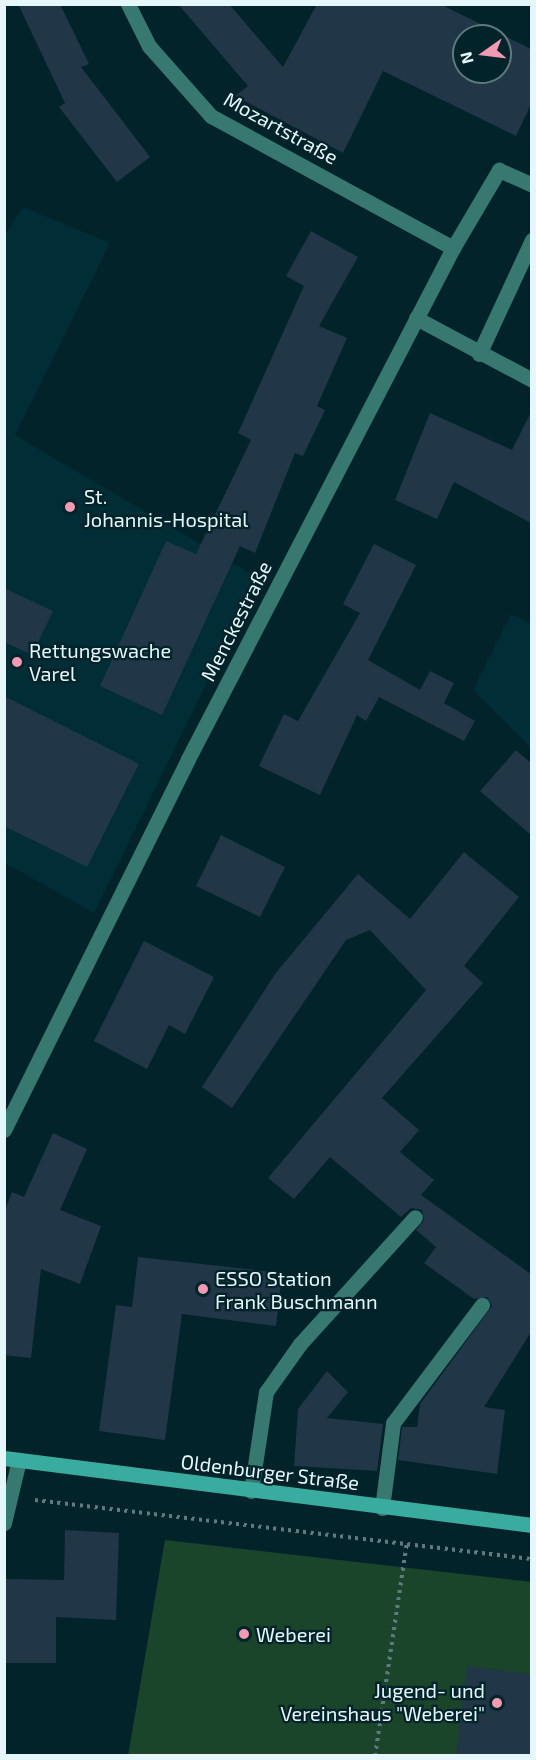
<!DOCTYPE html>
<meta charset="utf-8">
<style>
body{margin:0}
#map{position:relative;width:536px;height:1760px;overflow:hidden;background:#03232a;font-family:"Exo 2",sans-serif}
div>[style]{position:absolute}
.built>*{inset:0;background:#002d36}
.green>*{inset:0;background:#1b452b}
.building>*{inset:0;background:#213646}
.path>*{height:4px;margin-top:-2px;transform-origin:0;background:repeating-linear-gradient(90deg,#607a80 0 3px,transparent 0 7.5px)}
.service>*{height:15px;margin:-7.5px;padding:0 7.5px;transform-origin:7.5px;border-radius:7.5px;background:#377870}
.minor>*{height:15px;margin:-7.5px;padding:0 7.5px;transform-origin:7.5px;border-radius:7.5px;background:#377870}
.secondary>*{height:15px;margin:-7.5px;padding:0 7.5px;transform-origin:7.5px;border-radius:7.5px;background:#39ac9f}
.dots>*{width:16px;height:16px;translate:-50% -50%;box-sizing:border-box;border:3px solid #03232a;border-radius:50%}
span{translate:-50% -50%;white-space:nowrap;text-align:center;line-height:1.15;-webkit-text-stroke:4.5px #03232a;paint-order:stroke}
.street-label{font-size:20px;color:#e6f7fb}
.poi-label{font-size:20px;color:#e6f7fb}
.left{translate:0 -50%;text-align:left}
.right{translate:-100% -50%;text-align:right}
.frame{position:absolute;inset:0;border:6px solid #e6f7fb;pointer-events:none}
.north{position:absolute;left:452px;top:24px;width:60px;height:60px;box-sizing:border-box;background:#03232a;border:2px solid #5e787e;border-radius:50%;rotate:256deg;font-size:16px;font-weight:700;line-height:24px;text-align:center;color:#e6f7fb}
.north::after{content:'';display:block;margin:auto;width:21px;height:27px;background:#f19ab3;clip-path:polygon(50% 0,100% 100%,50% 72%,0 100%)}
</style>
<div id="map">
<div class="built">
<div style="clip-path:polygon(23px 207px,110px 243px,15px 435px,258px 578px,94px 913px,5px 863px,4px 236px)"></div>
<div style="clip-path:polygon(511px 614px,531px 624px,531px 748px,473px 690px)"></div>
</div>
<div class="green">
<div style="clip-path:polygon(165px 1540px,531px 1582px,531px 1755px,128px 1756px)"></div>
</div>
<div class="building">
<div style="clip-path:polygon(18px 4px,60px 4px,89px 64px,81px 67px,150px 157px,117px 182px,59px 107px,65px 103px)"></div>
<div style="clip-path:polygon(evenodd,178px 4px,229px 4px,283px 67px,317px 4px,440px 4px,531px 49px,531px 104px,516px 136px,383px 71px,343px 153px,235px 96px,248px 86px,178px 4px,464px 36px,500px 36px,500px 72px,464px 72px,464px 36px)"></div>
<div style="clip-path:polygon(311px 231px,358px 257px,319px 326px,347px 338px,317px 406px,325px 410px,303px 456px,295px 453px,255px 553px,240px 546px,162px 715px,100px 686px,166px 541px,196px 554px,251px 440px,238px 433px,304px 286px,286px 276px)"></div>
<div style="clip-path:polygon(531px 412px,531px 523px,454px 482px,437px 519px,395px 500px,430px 413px,512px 450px)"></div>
<div style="clip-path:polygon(374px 544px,416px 565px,368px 660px,420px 690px,430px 671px,454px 683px,444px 703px,475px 721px,464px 741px,379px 697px,366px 721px,357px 715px,320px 795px,259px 766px,284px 714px,298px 721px,360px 613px,343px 604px)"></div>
<div style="clip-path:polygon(4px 588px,53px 611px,32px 655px,4px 642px)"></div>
<div style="clip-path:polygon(4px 696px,139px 764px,87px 867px,4px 826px)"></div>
<div style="clip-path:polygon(516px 750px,531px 763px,531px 835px,480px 791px)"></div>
<div style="clip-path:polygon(221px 835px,285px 867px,260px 917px,196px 886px)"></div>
<div style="clip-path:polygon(464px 852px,519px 897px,464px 966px,483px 983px,382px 1098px,419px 1130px,400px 1152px,434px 1180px,421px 1195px,531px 1274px,531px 1332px,484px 1407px,505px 1410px,497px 1474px,398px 1460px,402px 1427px,417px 1427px,420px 1404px,492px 1306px,487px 1297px,474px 1299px,424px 1263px,436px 1247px,416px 1230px,424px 1220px,422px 1210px,411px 1208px,401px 1217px,330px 1157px,294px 1199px,268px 1178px,426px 990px,370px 930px,346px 940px,232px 1108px,202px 1087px,275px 974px,358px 874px,410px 919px)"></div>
<div style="clip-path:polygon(144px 941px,214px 977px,185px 1034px,169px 1025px,147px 1069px,94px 1041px)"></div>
<div style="clip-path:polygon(53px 1133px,87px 1149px,60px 1210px,101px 1226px,80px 1284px,41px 1269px,31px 1358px,4px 1355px,4px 1213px,12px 1192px,24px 1197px)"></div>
<div style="clip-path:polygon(138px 1257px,282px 1273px,276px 1326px,182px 1314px,165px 1440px,99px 1431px,116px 1305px,132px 1307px)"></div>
<div style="clip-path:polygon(327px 1371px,348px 1392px,327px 1418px,383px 1424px,377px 1471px,294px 1466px,298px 1409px)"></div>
<div style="clip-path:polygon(65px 1530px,119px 1533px,116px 1620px,56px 1617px,56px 1663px,5px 1663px,6px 1579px,64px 1580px)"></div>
<div style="clip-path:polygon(467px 1666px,531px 1674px,531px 1755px,456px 1755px)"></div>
</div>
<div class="path">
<div style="left:35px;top:1500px;width:500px;rotate:6.77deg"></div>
<div style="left:375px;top:1756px;width:215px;rotate:-81.5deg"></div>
</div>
<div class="service">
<div style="left:251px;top:1491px;width:100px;rotate:-81.4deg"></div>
<div style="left:266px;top:1392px;width:59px;rotate:-54.7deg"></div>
<div style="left:300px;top:1344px;width:171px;rotate:-47.8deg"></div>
<div style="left:382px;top:1508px;width:86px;rotate:-82.6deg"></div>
<div style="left:393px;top:1423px;width:148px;rotate:-53deg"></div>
<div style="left:4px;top:1523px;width:65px;rotate:-76.6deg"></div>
</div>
<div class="minor">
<div style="left:128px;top:4px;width:47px;rotate:63.4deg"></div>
<div style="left:149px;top:46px;width:94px;rotate:48.5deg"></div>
<div style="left:211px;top:116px;width:276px;rotate:28.6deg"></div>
<div style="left:416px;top:318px;width:132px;rotate:28.1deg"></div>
<div style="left:479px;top:354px;width:126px;rotate:-65.1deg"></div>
<div style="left:4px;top:1130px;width:414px;rotate:-63.6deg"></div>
<div style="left:188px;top:759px;width:576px;rotate:-62.59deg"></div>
<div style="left:453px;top:248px;width:91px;rotate:-59.5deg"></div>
<div style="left:499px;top:170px;width:36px;rotate:24deg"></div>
</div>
<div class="secondary">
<div style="left:4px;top:1458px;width:532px;rotate:7.23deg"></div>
</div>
<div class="dots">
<div style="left:70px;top:507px;background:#f19ab3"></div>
<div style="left:17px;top:662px;background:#f19ab3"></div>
<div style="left:203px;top:1289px;background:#f19ab3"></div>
<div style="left:244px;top:1634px;background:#f19ab3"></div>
<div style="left:497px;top:1703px;background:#f19ab3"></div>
</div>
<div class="street-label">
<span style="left:281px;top:128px;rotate:29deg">Mozartstraße</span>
<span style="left:236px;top:621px;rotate:-63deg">Menckestraße</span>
<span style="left:270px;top:1472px;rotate:7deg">Oldenburger Straße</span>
</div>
<div class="poi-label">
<span class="left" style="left:84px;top:508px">St.<br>Johannis-Hospital</span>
<span class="left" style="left:29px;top:662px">Rettungswache<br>Varel</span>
<span class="left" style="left:215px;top:1290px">ESSO Station<br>Frank Buschmann</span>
<span class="left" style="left:256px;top:1634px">Weberei</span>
<span class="right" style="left:485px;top:1702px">Jugend- und<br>Vereinshaus "Weberei"</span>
</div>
<div class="frame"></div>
<div class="north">N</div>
</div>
